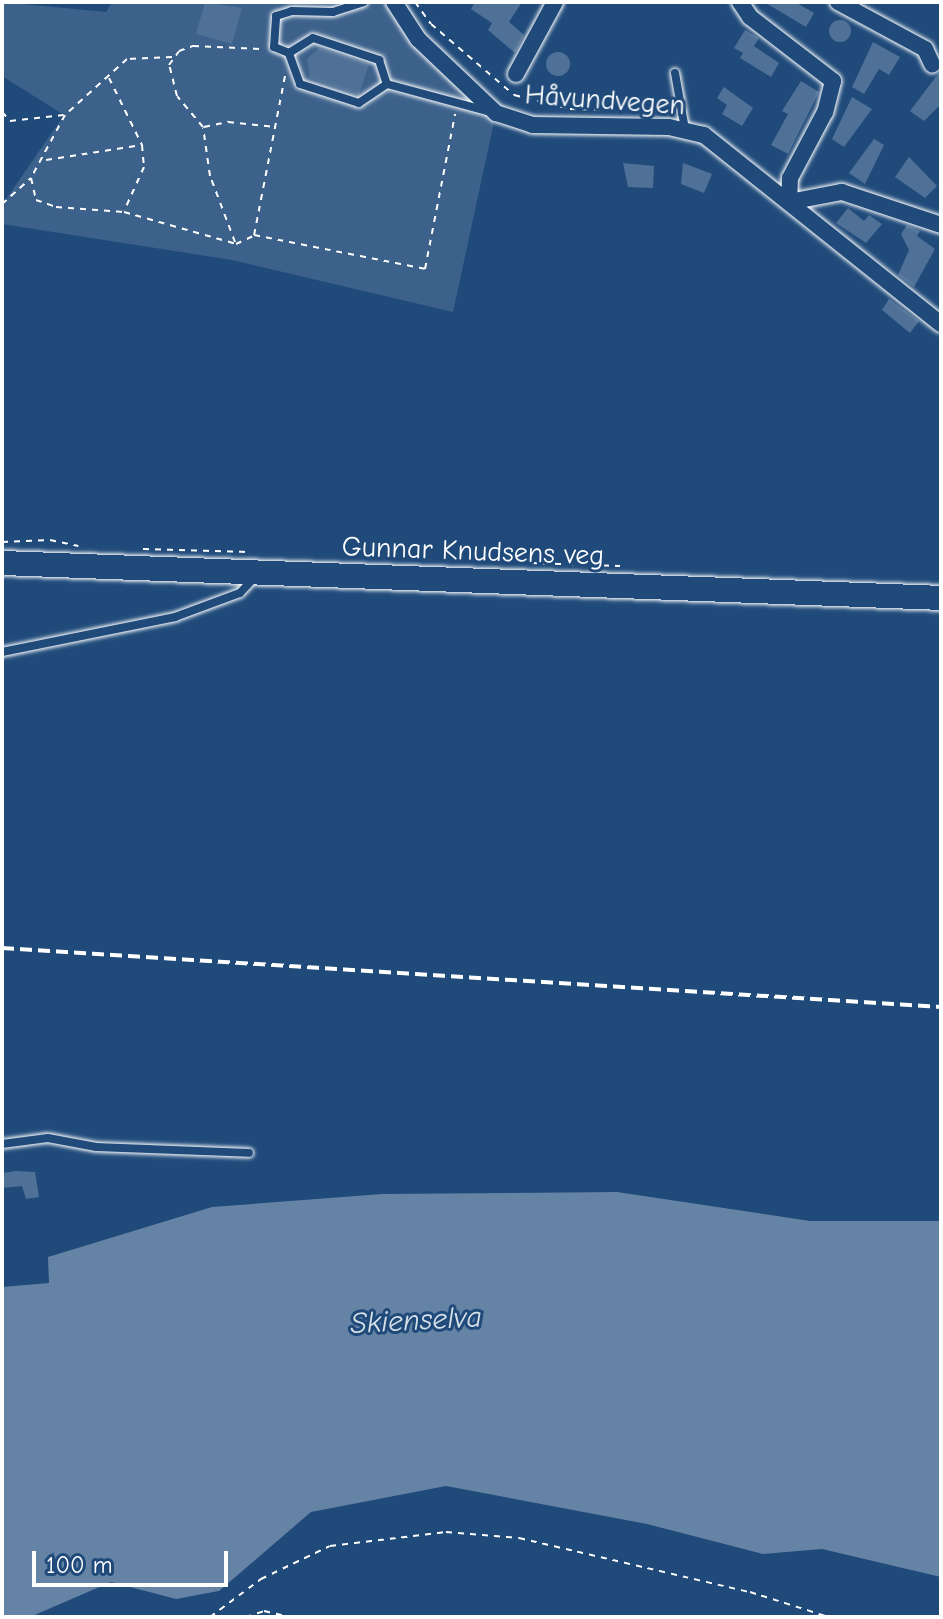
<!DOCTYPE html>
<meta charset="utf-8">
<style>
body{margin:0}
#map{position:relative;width:943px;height:1619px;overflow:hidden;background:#1f4a7a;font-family:"Comic Neue",sans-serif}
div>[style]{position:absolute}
.green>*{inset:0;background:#3c618b}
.water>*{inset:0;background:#6583a4}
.building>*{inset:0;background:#507197}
.round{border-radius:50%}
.path>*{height:2px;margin-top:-1px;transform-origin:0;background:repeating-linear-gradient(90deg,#fff 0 6px,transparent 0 12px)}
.roads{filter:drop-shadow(0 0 2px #fff) drop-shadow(0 0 2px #fff)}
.lane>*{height:8px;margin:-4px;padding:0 4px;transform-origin:4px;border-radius:4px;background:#1f4a7a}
.street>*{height:16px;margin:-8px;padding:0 8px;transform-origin:8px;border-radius:8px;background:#1f4a7a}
.primary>*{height:24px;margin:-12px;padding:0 12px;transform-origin:12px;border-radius:12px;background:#1f4a7a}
.rail>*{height:4px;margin-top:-2px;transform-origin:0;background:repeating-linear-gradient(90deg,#fff 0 12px,transparent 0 18px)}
span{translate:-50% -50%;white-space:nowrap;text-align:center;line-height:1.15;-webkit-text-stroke:6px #1f4a7a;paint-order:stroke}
.street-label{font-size:28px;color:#fff}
.water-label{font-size:30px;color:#d8e0e8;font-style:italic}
.frame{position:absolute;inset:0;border:4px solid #fff;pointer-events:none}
.scale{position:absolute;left:32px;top:1551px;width:196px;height:36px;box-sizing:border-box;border:4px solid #fff;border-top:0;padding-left:10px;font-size:24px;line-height:28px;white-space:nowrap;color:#fff;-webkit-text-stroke:6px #1f4a7a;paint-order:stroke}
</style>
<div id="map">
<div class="green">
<div style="clip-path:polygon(2px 2px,106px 12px,112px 2px,394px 2px,496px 113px,453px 312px,232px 260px,2px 224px,2px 205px,64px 115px,2px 76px)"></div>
</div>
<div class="water">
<div style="clip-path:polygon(617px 1192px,810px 1221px,941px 1221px,941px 1577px,822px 1549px,763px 1554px,647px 1524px,446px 1486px,311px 1512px,219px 1591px,176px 1599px,111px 1582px,30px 1617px,2px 1617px,2px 1287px,49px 1283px,48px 1257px,212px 1207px,382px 1194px)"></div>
</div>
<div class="building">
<div style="clip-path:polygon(205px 2px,242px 8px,232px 44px,196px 34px)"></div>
<div style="clip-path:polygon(475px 2px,522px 2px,509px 22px,524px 35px,515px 53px,488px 30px,492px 23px,471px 9px)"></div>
<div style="clip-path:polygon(764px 2px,795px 2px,814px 13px,806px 27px)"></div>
<div class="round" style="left:829px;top:20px;width:22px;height:22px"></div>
<div style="clip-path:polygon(745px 30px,759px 38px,754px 46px,779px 63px,771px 77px,740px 58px,743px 53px,734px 48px)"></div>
<div style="clip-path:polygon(873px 42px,900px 57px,889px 75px,879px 69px,864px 94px,852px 87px)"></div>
<div style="clip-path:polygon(319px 48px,369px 64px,359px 95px,310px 78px,307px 59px)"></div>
<div class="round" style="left:546px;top:52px;width:24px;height:24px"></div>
<div style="clip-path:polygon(941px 70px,941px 104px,924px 121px,910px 111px)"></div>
<div style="clip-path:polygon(801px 81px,819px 92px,788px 154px,771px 145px,788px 114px,782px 111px)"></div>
<div style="clip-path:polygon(724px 87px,753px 108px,742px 126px,722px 114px,727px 105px,717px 98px)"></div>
<div style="clip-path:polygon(852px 97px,872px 109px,844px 147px,832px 139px)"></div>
<div style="clip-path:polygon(874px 139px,884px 145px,865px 184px,849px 173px)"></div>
<div style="clip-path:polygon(909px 157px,937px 186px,925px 198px,895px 177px)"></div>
<div style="clip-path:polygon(623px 163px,654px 166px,653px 188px,628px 187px)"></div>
<div style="clip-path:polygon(683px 163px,712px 174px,704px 193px,681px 184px)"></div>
<div style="clip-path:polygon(848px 208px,864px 221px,869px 215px,882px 224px,866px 243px,836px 223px)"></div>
<div style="clip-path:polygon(907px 225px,920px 231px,917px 236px,935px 249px,914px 287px,898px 275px,909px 250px,901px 234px)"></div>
<div style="clip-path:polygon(889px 299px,919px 321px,910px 333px,882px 310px)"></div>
<div style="clip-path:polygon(15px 1171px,35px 1172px,39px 1197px,26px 1199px,22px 1186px,2px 1188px,2px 1173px)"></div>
</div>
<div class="path">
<div style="left:415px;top:2px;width:27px;rotate:54deg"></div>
<div style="left:431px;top:24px;width:109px;rotate:40.5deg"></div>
<div style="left:514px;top:95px;width:58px;rotate:14deg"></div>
<div style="left:570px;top:109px;width:99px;rotate:1.2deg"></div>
<div style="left:172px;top:57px;width:45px;rotate:177.5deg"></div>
<div style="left:127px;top:59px;width:84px;rotate:137.9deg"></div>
<div style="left:65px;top:115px;width:72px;rotate:118.4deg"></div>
<div style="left:31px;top:178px;width:23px;rotate:77deg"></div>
<div style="left:36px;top:200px;width:21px;rotate:19deg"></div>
<div style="left:56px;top:207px;width:68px;rotate:4.2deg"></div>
<div style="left:124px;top:212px;width:116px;rotate:15.9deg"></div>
<div style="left:236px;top:244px;width:19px;rotate:-25deg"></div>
<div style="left:285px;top:76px;width:162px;rotate:101deg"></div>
<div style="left:254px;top:235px;width:174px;rotate:11.2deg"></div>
<div style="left:425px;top:269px;width:158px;rotate:-79deg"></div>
<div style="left:109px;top:78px;width:75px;rotate:63.8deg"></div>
<div style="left:142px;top:145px;width:22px;rotate:85deg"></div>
<div style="left:144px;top:167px;width:48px;rotate:114.4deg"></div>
<div style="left:2px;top:112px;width:12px;rotate:48deg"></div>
<div style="left:10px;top:121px;width:54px;rotate:-6.3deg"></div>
<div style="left:204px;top:127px;width:25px;rotate:-12deg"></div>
<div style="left:228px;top:122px;width:48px;rotate:5.9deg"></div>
<div style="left:46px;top:160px;width:97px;rotate:-8.9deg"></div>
<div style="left:2px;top:204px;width:39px;rotate:-42deg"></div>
<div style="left:235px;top:242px;width:71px;rotate:-110.7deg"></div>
<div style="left:210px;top:176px;width:49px;rotate:-98.1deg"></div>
<div style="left:203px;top:127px;width:40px;rotate:-130deg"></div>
<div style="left:177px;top:96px;width:32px;rotate:-104deg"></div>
<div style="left:169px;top:65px;width:17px;rotate:-54deg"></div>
<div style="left:179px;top:51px;width:15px;rotate:-20deg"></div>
<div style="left:193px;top:46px;width:68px;rotate:2.5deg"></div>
<div style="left:2px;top:542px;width:48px;rotate:-2.4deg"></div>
<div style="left:50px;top:540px;width:29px;rotate:12deg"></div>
<div style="left:143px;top:549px;width:106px;rotate:1.6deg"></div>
<div style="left:531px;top:563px;width:89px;rotate:1.9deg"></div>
<div style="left:210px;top:1617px;width:64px;rotate:-36.7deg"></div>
<div style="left:261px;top:1579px;width:76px;rotate:-25.6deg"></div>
<div style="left:330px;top:1546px;width:117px;rotate:-6.9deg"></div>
<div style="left:446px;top:1532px;width:73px;rotate:4.7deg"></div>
<div style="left:519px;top:1538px;width:237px;rotate:13.2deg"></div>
<div style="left:750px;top:1592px;width:83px;rotate:17.6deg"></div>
<div style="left:246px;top:1617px;width:19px;rotate:-18deg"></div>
<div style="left:264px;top:1611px;width:28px;rotate:13deg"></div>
</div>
<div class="roads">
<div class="lane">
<div style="left:289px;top:53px;width:28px;rotate:-32deg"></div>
<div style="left:313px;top:38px;width:70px;rotate:18.4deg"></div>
<div style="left:379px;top:60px;width:25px;rotate:72deg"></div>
<div style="left:387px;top:84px;width:34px;rotate:146deg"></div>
<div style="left:359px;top:103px;width:62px;rotate:-162.1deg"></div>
<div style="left:300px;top:84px;width:33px;rotate:-110deg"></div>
<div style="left:289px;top:53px;width:16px;rotate:-158deg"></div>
<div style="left:274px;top:47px;width:31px;rotate:-86deg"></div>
<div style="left:276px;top:16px;width:17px;rotate:-17deg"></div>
<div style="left:292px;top:11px;width:41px;rotate:1.4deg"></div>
<div style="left:333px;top:12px;width:32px;rotate:-18deg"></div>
<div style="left:675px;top:73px;width:57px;rotate:79.9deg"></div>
<div style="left:387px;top:84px;width:108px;rotate:15.1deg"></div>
<div style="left:2px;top:652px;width:177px;rotate:-11.4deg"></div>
<div style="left:175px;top:617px;width:69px;rotate:-20.3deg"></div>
<div style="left:240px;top:593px;width:25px;rotate:-47deg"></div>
<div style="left:2px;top:1144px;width:46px;rotate:-7.4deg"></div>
<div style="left:48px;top:1138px;width:49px;rotate:10.6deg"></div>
<div style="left:96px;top:1147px;width:153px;rotate:2.2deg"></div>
</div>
<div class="street">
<div style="left:394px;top:2px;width:44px;rotate:57deg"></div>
<div style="left:418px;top:39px;width:108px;rotate:43.5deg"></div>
<div style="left:496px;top:113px;width:38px;rotate:18deg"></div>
<div style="left:532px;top:125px;width:137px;rotate:0.8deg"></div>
<div style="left:669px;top:127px;width:36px;rotate:13deg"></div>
<div style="left:704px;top:135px;width:303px;rotate:38.6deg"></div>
<div style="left:740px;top:2px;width:18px;rotate:56deg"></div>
<div style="left:750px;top:17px;width:105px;rotate:37.6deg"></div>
<div style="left:833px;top:81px;width:32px;rotate:104deg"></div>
<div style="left:825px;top:112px;width:75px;rotate:117.9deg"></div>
<div style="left:790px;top:178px;width:24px;rotate:92deg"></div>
<div style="left:789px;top:202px;width:54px;rotate:-10.7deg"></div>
<div style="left:842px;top:192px;width:104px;rotate:18.4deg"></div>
<div style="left:838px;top:2px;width:99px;rotate:28.4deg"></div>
<div style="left:925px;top:49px;width:17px;rotate:65deg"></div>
<div style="left:516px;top:74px;width:82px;rotate:-61.6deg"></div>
</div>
<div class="primary">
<div style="left:2px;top:563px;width:940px;rotate:2.13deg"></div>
</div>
</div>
<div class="rail">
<div style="left:2px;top:948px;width:941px;rotate:3.6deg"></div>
</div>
<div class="street-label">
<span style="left:605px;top:100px;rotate:4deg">Håvundvegen</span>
<span style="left:473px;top:551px;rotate:2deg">Gunnar Knudsens veg</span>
</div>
<div class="water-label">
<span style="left:416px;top:1321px;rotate:-3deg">Skienselva</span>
</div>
<div class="frame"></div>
<div class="scale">100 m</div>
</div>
